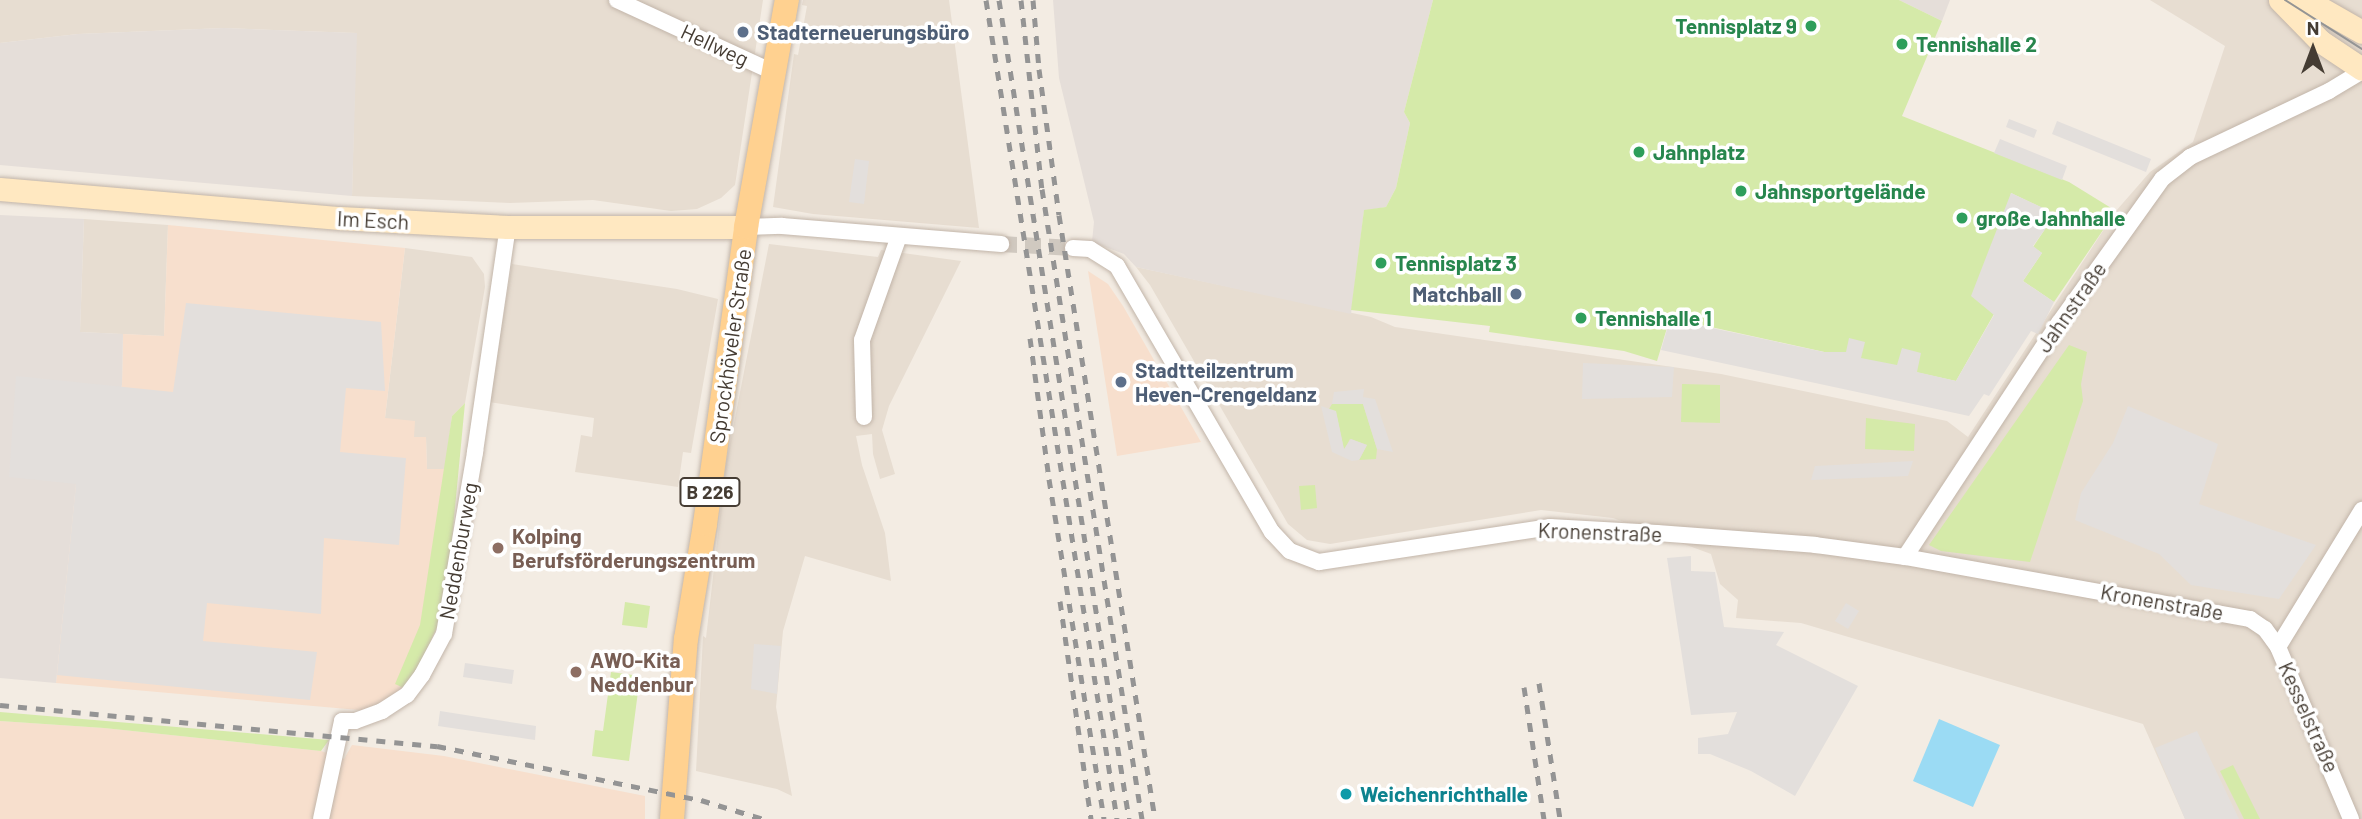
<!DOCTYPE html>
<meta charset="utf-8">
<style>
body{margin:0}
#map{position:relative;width:2362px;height:819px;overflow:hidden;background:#f3ece3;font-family:Barlow,sans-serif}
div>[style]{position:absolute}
.residential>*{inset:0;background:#e7ddd1}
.commercial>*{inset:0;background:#f7dfcd}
.industrial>*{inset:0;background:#e5ded9}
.green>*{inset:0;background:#d5eaa9}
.parking>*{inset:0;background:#e3dfdc}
.water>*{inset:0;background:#9bdbf4}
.street-tunnel>*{height:16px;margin-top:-8px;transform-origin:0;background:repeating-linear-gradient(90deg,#d0c9c0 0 16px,transparent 0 24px)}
.roads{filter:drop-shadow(0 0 2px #c2b5a9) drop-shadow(0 0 2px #c2b5a9)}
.street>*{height:16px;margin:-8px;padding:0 8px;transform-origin:8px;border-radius:8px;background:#fff}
.secondary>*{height:23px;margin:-11.5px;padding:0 11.5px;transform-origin:11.5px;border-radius:11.5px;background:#ffe8c1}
.primary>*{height:24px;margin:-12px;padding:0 12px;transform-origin:12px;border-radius:12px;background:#ffd190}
.tram>*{height:2px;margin:-1px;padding:0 1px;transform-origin:1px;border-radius:1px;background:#949494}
.rail>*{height:5px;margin-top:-2.5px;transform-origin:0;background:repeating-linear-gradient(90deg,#949494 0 9px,transparent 0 18px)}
.dots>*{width:19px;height:19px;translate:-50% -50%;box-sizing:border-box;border:4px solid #fff;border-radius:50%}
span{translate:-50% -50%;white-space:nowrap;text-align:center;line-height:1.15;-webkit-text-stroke:7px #fff;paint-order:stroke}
.shield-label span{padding:2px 5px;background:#fff;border:2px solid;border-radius:5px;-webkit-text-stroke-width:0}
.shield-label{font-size:19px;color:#453c33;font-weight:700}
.leisure-label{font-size:21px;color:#27864d;font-weight:700}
.right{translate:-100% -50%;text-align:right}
.left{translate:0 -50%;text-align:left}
.service-label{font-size:21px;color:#4e5e75;font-weight:700}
.street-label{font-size:21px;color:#453c33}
.education-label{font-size:21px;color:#785e54;font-weight:700}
.culture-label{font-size:21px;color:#0d838f;font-weight:700}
.north{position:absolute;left:2278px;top:14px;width:70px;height:70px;-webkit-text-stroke:5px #fff;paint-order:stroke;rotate:0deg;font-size:19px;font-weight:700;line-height:28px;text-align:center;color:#453c33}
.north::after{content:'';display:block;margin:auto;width:24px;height:32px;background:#453c33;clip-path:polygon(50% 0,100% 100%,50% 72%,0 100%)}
</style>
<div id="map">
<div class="residential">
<div style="clip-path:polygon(0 0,763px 0,735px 185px,721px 198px,697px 209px,671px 211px,593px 200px,510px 203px,352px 196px,356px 33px,224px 28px,78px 34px,0 43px)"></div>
<div style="clip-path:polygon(803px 0,949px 0,979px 228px,813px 214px,773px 207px,794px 54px,798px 55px,807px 6px,802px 5px)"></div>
<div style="clip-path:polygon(2150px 0,2362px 0,2362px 819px,2185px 819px,2143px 724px,1801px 623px,1736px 618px,1738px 600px,1720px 584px,1711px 554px,1613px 518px,1541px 510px,1330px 544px,1307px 540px,1288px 524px,1150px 285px,1136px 267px,1371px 317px,1395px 327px,1721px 374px,1947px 421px,1968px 437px,2116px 211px,2150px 172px,2193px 142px,2225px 46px)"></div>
<div style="clip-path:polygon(84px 219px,168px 225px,164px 336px,80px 332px)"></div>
<div style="clip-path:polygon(769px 244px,878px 257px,881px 250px,961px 261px,889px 406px,882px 430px,895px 474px,880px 479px,873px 454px,872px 434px,856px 436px,862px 465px,885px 533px,891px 581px,805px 556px,783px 631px,776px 707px,792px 796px,777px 789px,696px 771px,703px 636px,706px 638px,726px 464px)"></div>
<div style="clip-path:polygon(405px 248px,472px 257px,484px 274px,485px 287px,465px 403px,452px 416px,445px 469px,427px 469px,426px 438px,414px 437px,385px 418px)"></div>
<div style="clip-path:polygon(512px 264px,677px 289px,718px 299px,691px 453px,683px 452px,678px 487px,575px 472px,581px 435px,592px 437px,594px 418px,489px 402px)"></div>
</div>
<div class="commercial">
<div style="clip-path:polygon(168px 225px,405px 248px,385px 418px,415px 421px,414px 437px,426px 437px,427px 469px,445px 469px,451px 550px,438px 625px,408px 690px,370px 711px,56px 683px,76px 483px,122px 385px,123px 334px,164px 336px)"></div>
<div style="clip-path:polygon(1088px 271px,1108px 284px,1123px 306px,1201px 442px,1117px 456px)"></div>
<div style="clip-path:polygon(0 721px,104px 728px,321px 751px,344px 759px,352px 745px,444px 756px,645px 796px,645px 819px,0 819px)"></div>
</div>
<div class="industrial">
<div style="clip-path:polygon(1053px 0,1433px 0,1404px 112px,1410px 123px,1396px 188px,1386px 207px,1364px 211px,1351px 314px,1136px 267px,1124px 254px,1092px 242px,1094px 222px,1059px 78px)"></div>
<div style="clip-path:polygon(1899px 0,1950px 0,1942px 21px)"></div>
<div style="clip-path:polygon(224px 28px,357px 33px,352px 196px,0 165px,0 43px,78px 34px)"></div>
<div style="clip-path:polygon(0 215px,84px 219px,80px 332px,123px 334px,122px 385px,76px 484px,56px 683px,0 678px)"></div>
</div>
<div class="green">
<div style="clip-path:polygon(1433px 0,1899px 0,1942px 21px,1902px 116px,2069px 182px,2116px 211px,2054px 302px,2023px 281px,2042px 253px,2033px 247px,2055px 214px,2011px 193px,1994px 314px,1956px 381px,1670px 318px,1657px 361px,1624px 351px,1489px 332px,1490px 326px,1351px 310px,1364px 210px,1386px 207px,1396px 188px,1410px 123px,1404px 112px)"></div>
<div style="clip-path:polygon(2069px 345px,2087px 352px,2081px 384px,2083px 401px,2030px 562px,1941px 551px,1929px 545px)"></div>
<div style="clip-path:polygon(1682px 384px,1720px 385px,1720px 423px,1681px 422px)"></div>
<div style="clip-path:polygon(465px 403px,451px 550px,438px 625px,408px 690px,395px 684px,420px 625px,452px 416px)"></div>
<div style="clip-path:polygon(1332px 404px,1363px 404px,1377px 449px,1376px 459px,1359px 460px,1367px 445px,1350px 439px,1344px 450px,1336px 412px,1329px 409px)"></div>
<div style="clip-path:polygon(1866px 418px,1915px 424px,1914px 451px,1865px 449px)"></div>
<div style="clip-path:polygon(1315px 485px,1317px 508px,1301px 510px,1299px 486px)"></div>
<div style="clip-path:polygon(625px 602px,650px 606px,647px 628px,622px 625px)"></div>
<div style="clip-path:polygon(611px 672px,640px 676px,629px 761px,592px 756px,595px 730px,603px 731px)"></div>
<div style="clip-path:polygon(0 712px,329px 740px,321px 751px,104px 728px,0 721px)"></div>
<div style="clip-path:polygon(2233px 765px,2260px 819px,2244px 819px,2220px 771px)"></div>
</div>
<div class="parking">
<div style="clip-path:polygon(2009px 119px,2037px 130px,2034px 138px,2006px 127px)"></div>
<div style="clip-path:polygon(2057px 121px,2151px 159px,2146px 172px,2052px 134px)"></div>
<div style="clip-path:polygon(2000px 139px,2067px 166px,2062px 180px,1994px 153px)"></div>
<div style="clip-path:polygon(855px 159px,869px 161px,864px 204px,849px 202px)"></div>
<div style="clip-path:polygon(2011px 193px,2056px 214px,2033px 246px,2042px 253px,2023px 281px,2054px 302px,2038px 334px,2031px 331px,1989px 396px,1984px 394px,1969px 416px,1661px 350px,1670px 319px,1824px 352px,1846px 352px,1849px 338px,1865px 342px,1861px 358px,1897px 365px,1902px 348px,1921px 353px,1917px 372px,1956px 381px,1994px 315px,1971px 296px)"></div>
<div style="clip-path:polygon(186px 303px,381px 322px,385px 391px,346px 388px,340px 452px,406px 458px,399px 545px,324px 538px,321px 614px,207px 603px,203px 641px,317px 652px,310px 700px,57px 675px,76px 484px,9px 477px,16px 376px,173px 392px)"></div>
<div style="clip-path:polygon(1583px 363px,1674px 367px,1672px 397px,1582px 399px)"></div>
<div style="clip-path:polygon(1364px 389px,1363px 397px,1375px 399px,1393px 452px,1377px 449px,1363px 404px,1332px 404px,1334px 392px)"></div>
<div style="clip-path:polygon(1321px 406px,1336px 411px,1344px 449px,1351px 439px,1367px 445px,1359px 460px,1352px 461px,1332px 452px)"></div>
<div style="clip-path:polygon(2128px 406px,2218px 444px,2199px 504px,2316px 545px,2279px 599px,2191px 585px,2159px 554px,2075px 520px,2081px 493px,2113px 443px)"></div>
<div style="clip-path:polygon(1913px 461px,1908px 476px,1811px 480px,1815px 466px)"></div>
<div style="clip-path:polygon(1691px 556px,1691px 571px,1715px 572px,1724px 627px,1784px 632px,1776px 645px,1858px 686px,1795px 796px,1751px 771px,1710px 754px,1698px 754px,1698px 738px,1728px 734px,1737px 712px,1691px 715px,1667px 558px)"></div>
<div style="clip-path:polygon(1846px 603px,1859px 611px,1848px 629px,1835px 621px)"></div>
<div style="clip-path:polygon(754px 644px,781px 646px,777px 694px,751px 689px)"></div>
<div style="clip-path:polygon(465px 663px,514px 670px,512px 684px,463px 677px)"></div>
<div style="clip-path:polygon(440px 711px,536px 726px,535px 740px,438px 726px)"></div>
<div style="clip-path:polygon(2197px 731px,2239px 819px,2185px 819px,2155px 748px)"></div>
</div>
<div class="water">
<div style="clip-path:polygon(1939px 719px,2000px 745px,1973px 807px,1913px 781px)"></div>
</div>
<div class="street-tunnel">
<div style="left:1001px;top:244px;width:72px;rotate:3.2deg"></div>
</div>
<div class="roads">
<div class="street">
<div style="left:617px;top:0;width:174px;rotate:24.8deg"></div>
<div style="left:746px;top:227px;width:36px;rotate:-2deg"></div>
<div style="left:782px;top:226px;width:220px;rotate:4.7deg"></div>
<div style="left:1073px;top:248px;width:17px;rotate:3deg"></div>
<div style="left:1090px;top:249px;width:32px;rotate:32deg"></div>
<div style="left:1117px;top:266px;width:308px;rotate:59.8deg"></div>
<div style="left:1272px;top:532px;width:26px;rotate:47deg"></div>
<div style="left:1290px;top:551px;width:31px;rotate:21deg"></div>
<div style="left:1319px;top:562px;width:234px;rotate:-8.6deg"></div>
<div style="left:1550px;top:527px;width:107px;rotate:3.2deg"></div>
<div style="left:1657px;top:533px;width:158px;rotate:4.3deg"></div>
<div style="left:1815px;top:545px;width:91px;rotate:7.6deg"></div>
<div style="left:1905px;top:557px;width:351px;rotate:10.2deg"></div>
<div style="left:2250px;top:619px;width:18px;rotate:34deg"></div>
<div style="left:2265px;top:629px;width:22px;rotate:54deg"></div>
<div style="left:2278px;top:647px;width:187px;rotate:67deg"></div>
<div style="left:864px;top:417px;width:77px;rotate:-91.5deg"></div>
<div style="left:862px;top:340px;width:110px;rotate:-70.4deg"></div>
<div style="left:1905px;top:557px;width:280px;rotate:-56.7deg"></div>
<div style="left:2059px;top:323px;width:177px;rotate:-54.4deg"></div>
<div style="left:2162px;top:179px;width:36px;rotate:-38deg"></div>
<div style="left:2190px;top:157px;width:154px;rotate:-25.4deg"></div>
<div style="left:2329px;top:91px;width:39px;rotate:-31deg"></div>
<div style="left:2278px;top:647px;width:161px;rotate:-58.5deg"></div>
<div style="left:321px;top:819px;width:100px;rotate:-77.9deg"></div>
<div style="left:342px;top:721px;width:13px"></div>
<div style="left:355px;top:721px;width:29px;rotate:-20deg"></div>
<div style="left:382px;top:711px;width:30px;rotate:-33deg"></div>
<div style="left:407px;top:695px;width:25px;rotate:-53deg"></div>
<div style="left:422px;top:675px;width:47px;rotate:-61.8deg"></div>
<div style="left:444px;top:634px;width:185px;rotate:-80.3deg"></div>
<div style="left:475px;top:452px;width:227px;rotate:-81.7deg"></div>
</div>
<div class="secondary">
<div style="left:2280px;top:0;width:57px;rotate:45.7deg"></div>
<div style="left:2320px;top:41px;width:50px;rotate:33.7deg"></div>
<div style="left:2306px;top:0;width:64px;rotate:29.7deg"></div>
<div style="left:0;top:189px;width:341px;rotate:4.9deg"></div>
<div style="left:340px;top:218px;width:168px;rotate:3.1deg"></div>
<div style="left:508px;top:227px;width:238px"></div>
</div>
<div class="primary">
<div style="left:672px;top:819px;width:181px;rotate:-85.6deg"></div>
<div style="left:686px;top:639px;width:117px;rotate:-80.6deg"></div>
<div style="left:705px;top:524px;width:300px;rotate:-82.1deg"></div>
<div style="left:746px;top:227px;width:231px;rotate:-79.8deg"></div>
</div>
</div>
<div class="tram">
<div style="left:2285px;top:0;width:91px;rotate:32.5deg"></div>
</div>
<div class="rail">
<div style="left:986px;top:0;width:829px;rotate:80.91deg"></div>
<div style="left:999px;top:0;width:829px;rotate:80.98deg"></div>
<div style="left:1021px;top:0;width:190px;rotate:83.7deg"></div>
<div style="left:1042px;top:189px;width:638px;rotate:80.98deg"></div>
<div style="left:1033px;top:0;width:69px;rotate:85deg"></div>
<div style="left:1039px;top:69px;width:147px;rotate:82.2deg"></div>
<div style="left:1059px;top:215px;width:612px;rotate:80.97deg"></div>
<div style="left:1030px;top:338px;width:142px;rotate:82.3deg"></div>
<div style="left:1049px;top:479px;width:344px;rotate:80.8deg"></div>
<div style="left:1060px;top:601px;width:220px;rotate:81.9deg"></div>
<div style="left:1539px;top:683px;width:138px;rotate:81.2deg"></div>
<div style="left:1524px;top:687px;width:134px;rotate:81.4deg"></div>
<div style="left:0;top:705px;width:439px;rotate:5.4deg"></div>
<div style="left:437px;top:746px;width:269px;rotate:11.6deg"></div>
<div style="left:701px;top:800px;width:65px;rotate:17deg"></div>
</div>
<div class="dots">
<div style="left:1811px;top:26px;background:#2e9e5b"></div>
<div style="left:743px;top:32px;background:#5c6f8a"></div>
<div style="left:1902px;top:44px;background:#2e9e5b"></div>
<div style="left:1639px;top:152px;background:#2e9e5b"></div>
<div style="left:1741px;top:191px;background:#2e9e5b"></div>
<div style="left:1962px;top:218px;background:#2e9e5b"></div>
<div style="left:1381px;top:263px;background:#2e9e5b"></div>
<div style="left:1516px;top:294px;background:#5c6f8a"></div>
<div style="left:1581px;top:318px;background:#2e9e5b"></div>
<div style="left:1121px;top:382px;background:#5c6f8a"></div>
<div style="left:498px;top:548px;background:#8d6e63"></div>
<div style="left:576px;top:672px;background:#8d6e63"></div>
<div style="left:1346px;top:794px;background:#0f9aa8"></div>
</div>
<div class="shield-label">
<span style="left:710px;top:492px">B 226</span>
</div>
<div class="leisure-label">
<span class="right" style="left:1797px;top:26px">Tennisplatz 9</span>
<span class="left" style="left:1916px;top:44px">Tennishalle 2</span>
<span class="left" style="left:1653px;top:152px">Jahnplatz</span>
<span class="left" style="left:1755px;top:191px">Jahnsportgelände</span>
<span class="left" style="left:1976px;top:218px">große Jahnhalle</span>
<span class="left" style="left:1395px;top:263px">Tennisplatz 3</span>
<span class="left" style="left:1595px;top:318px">Tennishalle 1</span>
</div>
<div class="service-label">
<span class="left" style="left:757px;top:32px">Stadterneuerungsbüro</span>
<span class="right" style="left:1502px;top:294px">Matchball</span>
<span class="left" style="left:1135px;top:382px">Stadtteilzentrum<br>Heven-Crengeldanz</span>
</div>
<div class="street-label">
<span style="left:715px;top:45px;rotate:25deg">Hellweg</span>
<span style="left:373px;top:220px;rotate:3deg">Im Esch</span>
<span style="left:2071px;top:307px;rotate:-55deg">Jahnstraße</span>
<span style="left:730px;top:346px;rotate:-82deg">Sprockhöveler Straße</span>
<span style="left:1600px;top:532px;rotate:2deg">Kronenstraße</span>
<span style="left:458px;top:551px;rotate:-80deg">Neddenburweg</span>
<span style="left:2162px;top:602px;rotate:10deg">Kronenstraße</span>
<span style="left:2309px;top:717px;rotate:66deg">Kesselstraße</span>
</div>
<div class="education-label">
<span class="left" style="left:512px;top:548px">Kolping<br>Berufsförderungszentrum</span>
<span class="left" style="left:590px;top:672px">AWO-Kita<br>Neddenbur</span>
</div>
<div class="culture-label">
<span class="left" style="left:1360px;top:794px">Weichenrichthalle</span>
</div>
<div class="north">N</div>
</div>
